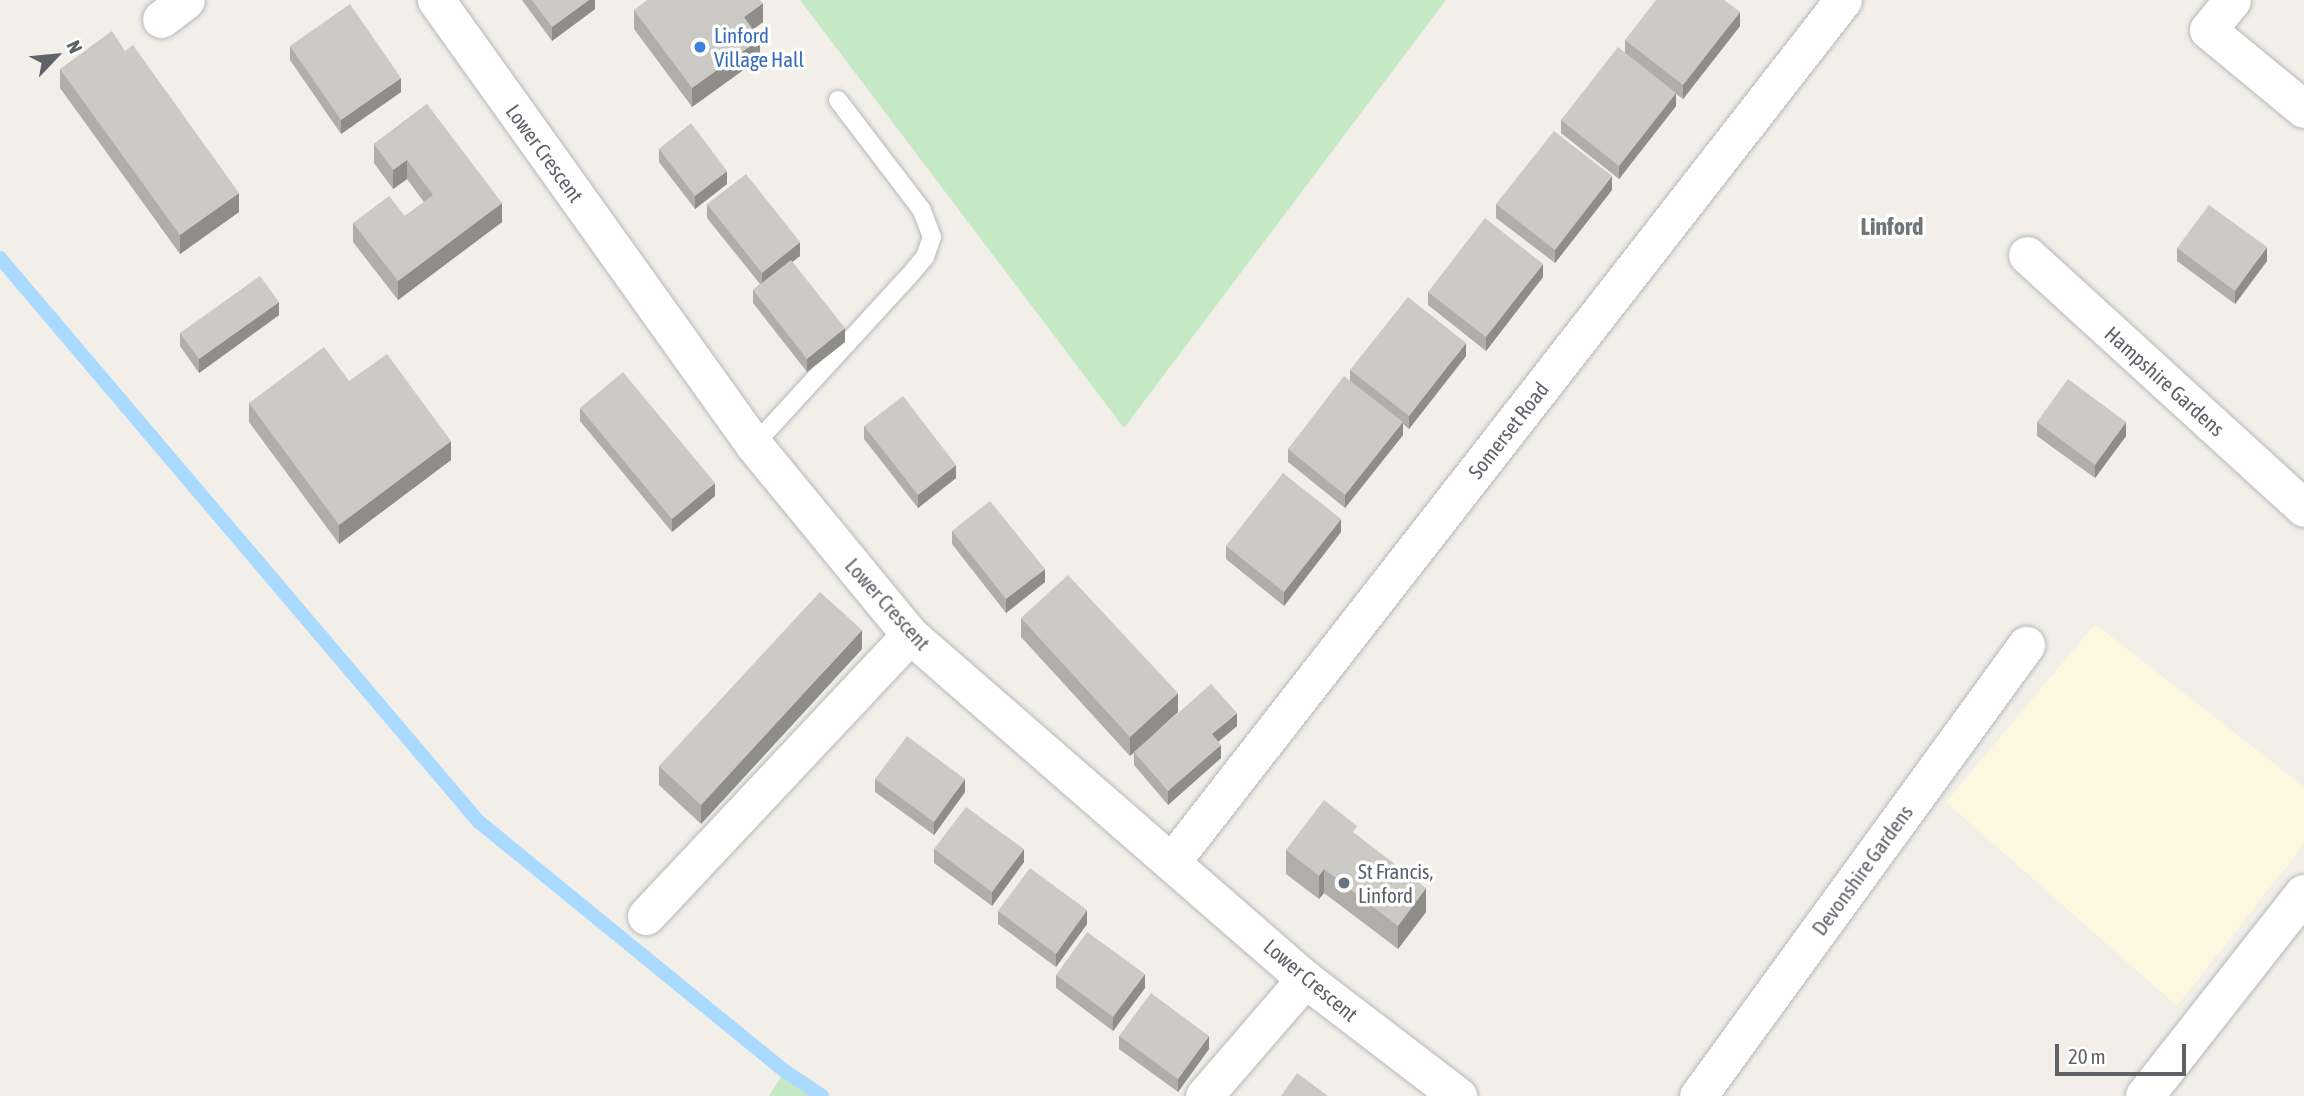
<!DOCTYPE html>
<style>
body{margin:0}
#map{position:relative;width:2304px;height:1096px;overflow:hidden;background:#f1efe8;font-family:"Asap Condensed",sans-serif}
div>[style]{position:absolute}
.commercial>*{inset:0;background:#fef7e0}
.green>*{inset:0;background:#c5e8c5}
.stream>*{height:14px;margin:-7px;padding:0 7px;transform-origin:7px;border-radius:7px;background:#aadaff}
.roads{filter:drop-shadow(0 0 2px #b5b8bc) drop-shadow(0 0 2px #b5b8bc)}
.service>*{height:18px;margin:-9px;padding:0 9px;transform-origin:9px;border-radius:9px;background:#fff}
.minor>*{height:37px;margin:-18.5px;padding:0 18.5px;transform-origin:18.5px;border-radius:18.5px;background:#fff}
.tertiary>*{height:38px;margin:-19px;padding:0 19px;transform-origin:19px;border-radius:19px;background:#fff}
.wall>*{inset:0;background:#afaea9}
.shaded-wall>*{inset:0;background:#8f8d8a}
.building>*{inset:0;background:#cccac5}
.dots>*{width:19px;height:19px;translate:-50% -50%;box-sizing:border-box;border:4px solid #fff;border-radius:50%}
span{translate:-50% -50%;white-space:nowrap;text-align:center;line-height:1.15;-webkit-text-stroke:7px #fff;paint-order:stroke}
.shop-label{font-size:21px;color:#366cbe}
.left{translate:0 -50%;text-align:left}
.street-label{font-size:21px;color:#5f6368}
.worship-label{font-size:21px;color:#5b616d}
.quarter-label{font-size:24px;color:#70757a;font-weight:700}
.north{position:absolute;left:21px;top:21px;width:70px;height:70px;-webkit-text-stroke:5px #fff;paint-order:stroke;rotate:64deg;font-size:19px;font-weight:700;line-height:28px;text-align:center;color:#5f6368}
.north::after{content:'';display:block;margin:auto;width:24px;height:32px;background:#5f6368;clip-path:polygon(50% 0,100% 100%,50% 72%,0 100%)}
.scale{position:absolute;left:2055px;top:1044px;width:131px;height:32px;box-sizing:border-box;border:4px solid #5f6368;border-top:0;padding-left:9px;font-size:21px;line-height:24px;white-space:nowrap;color:#5f6368;-webkit-text-stroke:5px #fff;paint-order:stroke}
</style>
<div id="map">
<div class="commercial">
<div style="clip-path:polygon(2095px 624px,2304px 787px,2304px 844px,2177px 1006px,1946px 802px)"></div>
</div>
<div class="green">
<div style="clip-path:polygon(800px 0,1446px 0,1124px 428px)"></div>
<div style="clip-path:polygon(785px 1071px,822px 1096px,769px 1096px)"></div>
</div>
<div class="stream">
<div style="left:0;top:258px;width:739px;rotate:49.67deg"></div>
<div style="left:478px;top:821px;width:396px;rotate:39.2deg"></div>
<div style="left:785px;top:1071px;width:45px;rotate:34deg"></div>
</div>
<div class="roads">
<div class="service">
<div style="left:754px;top:445px;width:229px;rotate:-47.5deg"></div>
<div style="left:909px;top:276px;width:25px;rotate:-50deg"></div>
<div style="left:925px;top:257px;width:21px;rotate:-71deg"></div>
<div style="left:932px;top:237px;width:30px;rotate:-111deg"></div>
<div style="left:921px;top:209px;width:137px;rotate:-127.3deg"></div>
</div>
<div class="minor">
<div style="left:436px;top:0;width:547px;rotate:54.45deg"></div>
<div style="left:754px;top:445px;width:246px;rotate:50.6deg"></div>
<div style="left:910px;top:635px;width:524px;rotate:41.05deg"></div>
<div style="left:1305px;top:979px;width:193px;rotate:37.4deg"></div>
<div style="left:2232px;top:0;width:38px;rotate:129deg"></div>
<div style="left:2208px;top:30px;width:124px;rotate:39.5deg"></div>
<div style="left:161px;top:19px;width:31px;rotate:-37deg"></div>
<div style="left:2027px;top:255px;width:375px;rotate:42.4deg"></div>
<div style="left:1173px;top:860px;width:1090px;rotate:-52.08deg"></div>
<div style="left:646px;top:916px;width:386px;rotate:-46.8deg"></div>
<div style="left:1204px;top:1096px;width:155px;rotate:-49.2deg"></div>
<div style="left:1698px;top:1096px;width:558px;rotate:-53.97deg"></div>
</div>
<div class="tertiary">
<div style="left:2145px;top:1096px;width:257px;rotate:-51.8deg"></div>
</div>
</div>
<div class="wall">
<div style="clip-path:polygon(522px 0,595px 0,595px 9px,552px 41px)"></div>
<div style="clip-path:polygon(634px 10px,763px 22px,753px 29px,760px 58px,692px 107px,634px 29px)"></div>
<div style="clip-path:polygon(1740px 26px,1683px 99px,1676px 94px,1676px 106px,1619px 179px,1561px 133px,1561px 120px,1625px 52px,1625px 40px)"></div>
<div style="clip-path:polygon(290px 46px,401px 92px,341px 134px,290px 60px)"></div>
<div style="clip-path:polygon(125px 51px,239px 212px,180px 254px,60px 88px,60px 69px)"></div>
<div style="clip-path:polygon(427px 104px,502px 222px,398px 300px,353px 242px,353px 223px,405px 216px,424px 202px,407px 179px,393px 189px,374px 163px,374px 144px)"></div>
<div style="clip-path:polygon(659px 149px,727px 184px,695px 209px,659px 162px)"></div>
<div style="clip-path:polygon(1612px 190px,1555px 263px,1496px 218px,1496px 204px)"></div>
<div style="clip-path:polygon(707px 204px,800px 256px,792px 261px,845px 342px,807px 372px,753px 303px,753px 290px,760px 284px,707px 218px)"></div>
<div style="clip-path:polygon(2177px 248px,2267px 261px,2235px 304px,2177px 261px)"></div>
<div style="clip-path:polygon(1543px 277px,1486px 351px,1428px 305px,1428px 292px)"></div>
<div style="clip-path:polygon(279px 315px,199px 373px,180px 346px,180px 333px)"></div>
<div style="clip-path:polygon(1466px 356px,1409px 429px,1403px 424px,1403px 435px,1345px 508px,1288px 462px,1288px 449px,1350px 381px,1350px 370px)"></div>
<div style="clip-path:polygon(349px 381px,451px 460px,339px 544px,249px 422px,249px 403px)"></div>
<div style="clip-path:polygon(580px 408px,715px 496px,672px 532px,580px 421px)"></div>
<div style="clip-path:polygon(2037px 422px,2126px 436px,2095px 478px,2037px 436px)"></div>
<div style="clip-path:polygon(864px 426px,956px 478px,918px 508px,864px 439px)"></div>
<div style="clip-path:polygon(952px 531px,1045px 582px,1006px 613px,952px 544px)"></div>
<div style="clip-path:polygon(1341px 532px,1284px 606px,1226px 559px,1226px 546px)"></div>
<div style="clip-path:polygon(1021px 618px,1178px 712px,1154px 734px,1237px 726px,1218px 742px,1221px 758px,1168px 805px,1134px 765px,1134px 753px,1130px 756px,1021px 637px)"></div>
<div style="clip-path:polygon(862px 649px,701px 824px,659px 785px,659px 766px)"></div>
<div style="clip-path:polygon(875px 779px,965px 792px,934px 835px,875px 792px)"></div>
<div style="clip-path:polygon(1357px 835px,1426px 912px,1398px 949px,1324px 893px,1319px 899px,1286px 874px,1286px 850px)"></div>
<div style="clip-path:polygon(934px 849px,1024px 862px,992px 906px,934px 863px)"></div>
<div style="clip-path:polygon(998px 911px,1087px 924px,1056px 967px,998px 924px)"></div>
<div style="clip-path:polygon(1056px 975px,1145px 988px,1113px 1031px,1056px 988px)"></div>
<div style="clip-path:polygon(1119px 1036px,1209px 1049px,1178px 1092px,1119px 1049px)"></div>
</div>
<div class="shaded-wall">
<div style="clip-path:polygon(589px 0,595px 0,595px 9px,552px 41px,552px 27px)"></div>
<div style="clip-path:polygon(763px 3px,763px 22px,744px 36px,744px 17px)"></div>
<div style="clip-path:polygon(1740px 12px,1740px 26px,1683px 99px,1683px 85px)"></div>
<div style="clip-path:polygon(760px 39px,760px 58px,692px 107px,692px 88px)"></div>
<div style="clip-path:polygon(401px 78px,401px 92px,341px 134px,341px 120px)"></div>
<div style="clip-path:polygon(1676px 93px,1676px 106px,1619px 179px,1619px 166px)"></div>
<div style="clip-path:polygon(407px 160px,407px 179px,393px 189px,393px 170px)"></div>
<div style="clip-path:polygon(727px 171px,727px 184px,695px 209px,695px 196px)"></div>
<div style="clip-path:polygon(1612px 176px,1612px 190px,1555px 263px,1555px 250px)"></div>
<div style="clip-path:polygon(239px 193px,239px 212px,180px 254px,180px 235px)"></div>
<div style="clip-path:polygon(502px 203px,502px 222px,398px 300px,398px 281px)"></div>
<div style="clip-path:polygon(800px 242px,800px 256px,762px 286px,762px 273px)"></div>
<div style="clip-path:polygon(2267px 247px,2267px 261px,2235px 304px,2235px 291px)"></div>
<div style="clip-path:polygon(1543px 264px,1543px 277px,1486px 351px,1486px 337px)"></div>
<div style="clip-path:polygon(279px 302px,279px 315px,199px 373px,199px 359px)"></div>
<div style="clip-path:polygon(845px 328px,845px 342px,807px 372px,807px 359px)"></div>
<div style="clip-path:polygon(1466px 343px,1466px 356px,1409px 429px,1409px 416px)"></div>
<div style="clip-path:polygon(1403px 422px,1403px 435px,1345px 508px,1345px 495px)"></div>
<div style="clip-path:polygon(2126px 422px,2126px 436px,2095px 478px,2095px 465px)"></div>
<div style="clip-path:polygon(451px 441px,451px 460px,339px 544px,339px 525px)"></div>
<div style="clip-path:polygon(956px 465px,956px 478px,918px 508px,918px 495px)"></div>
<div style="clip-path:polygon(715px 483px,715px 496px,672px 532px,672px 519px)"></div>
<div style="clip-path:polygon(1341px 519px,1341px 532px,1284px 606px,1284px 592px)"></div>
<div style="clip-path:polygon(1045px 569px,1045px 582px,1006px 613px,1006px 599px)"></div>
<div style="clip-path:polygon(862px 630px,862px 649px,701px 824px,701px 805px)"></div>
<div style="clip-path:polygon(1178px 693px,1178px 712px,1130px 756px,1130px 737px)"></div>
<div style="clip-path:polygon(1237px 713px,1237px 726px,1212px 747px,1212px 734px)"></div>
<div style="clip-path:polygon(1221px 745px,1221px 758px,1168px 805px,1168px 791px)"></div>
<div style="clip-path:polygon(965px 779px,965px 792px,934px 835px,934px 822px)"></div>
<div style="clip-path:polygon(1024px 849px,1024px 862px,992px 906px,992px 892px)"></div>
<div style="clip-path:polygon(1324px 869px,1324px 893px,1319px 899px,1319px 876px)"></div>
<div style="clip-path:polygon(1426px 888px,1426px 912px,1398px 949px,1398px 926px)"></div>
<div style="clip-path:polygon(1087px 910px,1087px 924px,1056px 967px,1056px 954px)"></div>
<div style="clip-path:polygon(1145px 974px,1145px 988px,1113px 1031px,1113px 1017px)"></div>
<div style="clip-path:polygon(1209px 1036px,1209px 1049px,1178px 1092px,1178px 1079px)"></div>
</div>
<div class="building">
<div style="clip-path:polygon(532px 0,589px 0,552px 27px)"></div>
<div style="clip-path:polygon(647px 0,760px 0,763px 3px,744px 17px,760px 39px,692px 88px,634px 10px)"></div>
<div style="clip-path:polygon(1656px 0,1724px 0,1740px 12px,1683px 85px,1625px 40px)"></div>
<div style="clip-path:polygon(350px 4px,401px 78px,341px 120px,290px 46px)"></div>
<div style="clip-path:polygon(112px 31px,125px 51px,133px 45px,239px 193px,180px 235px,60px 69px)"></div>
<div style="clip-path:polygon(1618px 47px,1676px 93px,1619px 166px,1561px 120px)"></div>
<div style="clip-path:polygon(427px 104px,502px 203px,398px 281px,353px 223px,389px 196px,405px 216px,433px 195px,407px 160px,393px 170px,374px 144px)"></div>
<div style="clip-path:polygon(691px 123px,727px 171px,695px 196px,659px 149px)"></div>
<div style="clip-path:polygon(1554px 131px,1612px 176px,1555px 250px,1496px 204px)"></div>
<div style="clip-path:polygon(746px 174px,800px 242px,762px 273px,707px 204px)"></div>
<div style="clip-path:polygon(2209px 205px,2267px 247px,2235px 291px,2177px 248px)"></div>
<div style="clip-path:polygon(1485px 218px,1543px 264px,1486px 337px,1428px 292px)"></div>
<div style="clip-path:polygon(791px 260px,845px 328px,807px 359px,753px 290px)"></div>
<div style="clip-path:polygon(260px 276px,279px 302px,199px 359px,180px 333px)"></div>
<div style="clip-path:polygon(1408px 297px,1466px 343px,1409px 416px,1350px 370px)"></div>
<div style="clip-path:polygon(324px 347px,349px 381px,387px 354px,451px 441px,339px 525px,249px 403px)"></div>
<div style="clip-path:polygon(623px 372px,715px 483px,672px 519px,580px 408px)"></div>
<div style="clip-path:polygon(1344px 376px,1403px 422px,1345px 495px,1288px 449px)"></div>
<div style="clip-path:polygon(2068px 379px,2126px 422px,2095px 465px,2037px 422px)"></div>
<div style="clip-path:polygon(903px 396px,956px 465px,918px 495px,864px 426px)"></div>
<div style="clip-path:polygon(1283px 473px,1341px 519px,1284px 592px,1226px 546px)"></div>
<div style="clip-path:polygon(990px 501px,1045px 569px,1006px 599px,952px 531px)"></div>
<div style="clip-path:polygon(1068px 575px,1178px 693px,1130px 737px,1021px 618px)"></div>
<div style="clip-path:polygon(820px 592px,862px 630px,701px 805px,659px 766px)"></div>
<div style="clip-path:polygon(1211px 684px,1237px 713px,1212px 734px,1221px 745px,1168px 791px,1134px 752px)"></div>
<div style="clip-path:polygon(907px 736px,965px 779px,934px 822px,875px 779px)"></div>
<div style="clip-path:polygon(1324px 800px,1357px 826px,1353px 832px,1426px 888px,1398px 926px,1324px 869px,1319px 876px,1286px 850px)"></div>
<div style="clip-path:polygon(966px 807px,1024px 849px,992px 892px,934px 849px)"></div>
<div style="clip-path:polygon(1030px 868px,1087px 910px,1056px 954px,998px 911px)"></div>
<div style="clip-path:polygon(1087px 932px,1145px 974px,1113px 1017px,1056px 975px)"></div>
<div style="clip-path:polygon(1151px 993px,1209px 1036px,1178px 1079px,1119px 1036px)"></div>
<div style="clip-path:polygon(1297px 1073px,1328px 1096px,1281px 1096px)"></div>
</div>
<div class="dots">
<div style="left:700px;top:47px;background:#3f7fe0"></div>
<div style="left:1344px;top:883px;background:#6b7280"></div>
</div>
<div class="shop-label">
<span class="left" style="left:714px;top:47px">Linford<br>Village Hall</span>
</div>
<div class="street-label">
<span style="left:545px;top:153px;rotate:54deg">Lower Crescent</span>
<span style="left:2165px;top:381px;rotate:42deg">Hampshire Gardens</span>
<span style="left:1508px;top:430px;rotate:-52deg">Somerset Road</span>
<span style="left:888px;top:604px;rotate:48deg">Lower Crescent</span>
<span style="left:1862px;top:870px;rotate:-54deg">Devonshire Gardens</span>
<span style="left:1311px;top:980px;rotate:40deg">Lower Crescent</span>
</div>
<div class="worship-label">
<span class="left" style="left:1358px;top:883px">St Francis,<br>Linford</span>
</div>
<div class="quarter-label">
<span style="left:1892px;top:227px">Linford</span>
</div>
<div class="north">N</div>
<div class="scale">20 m</div>
</div>
